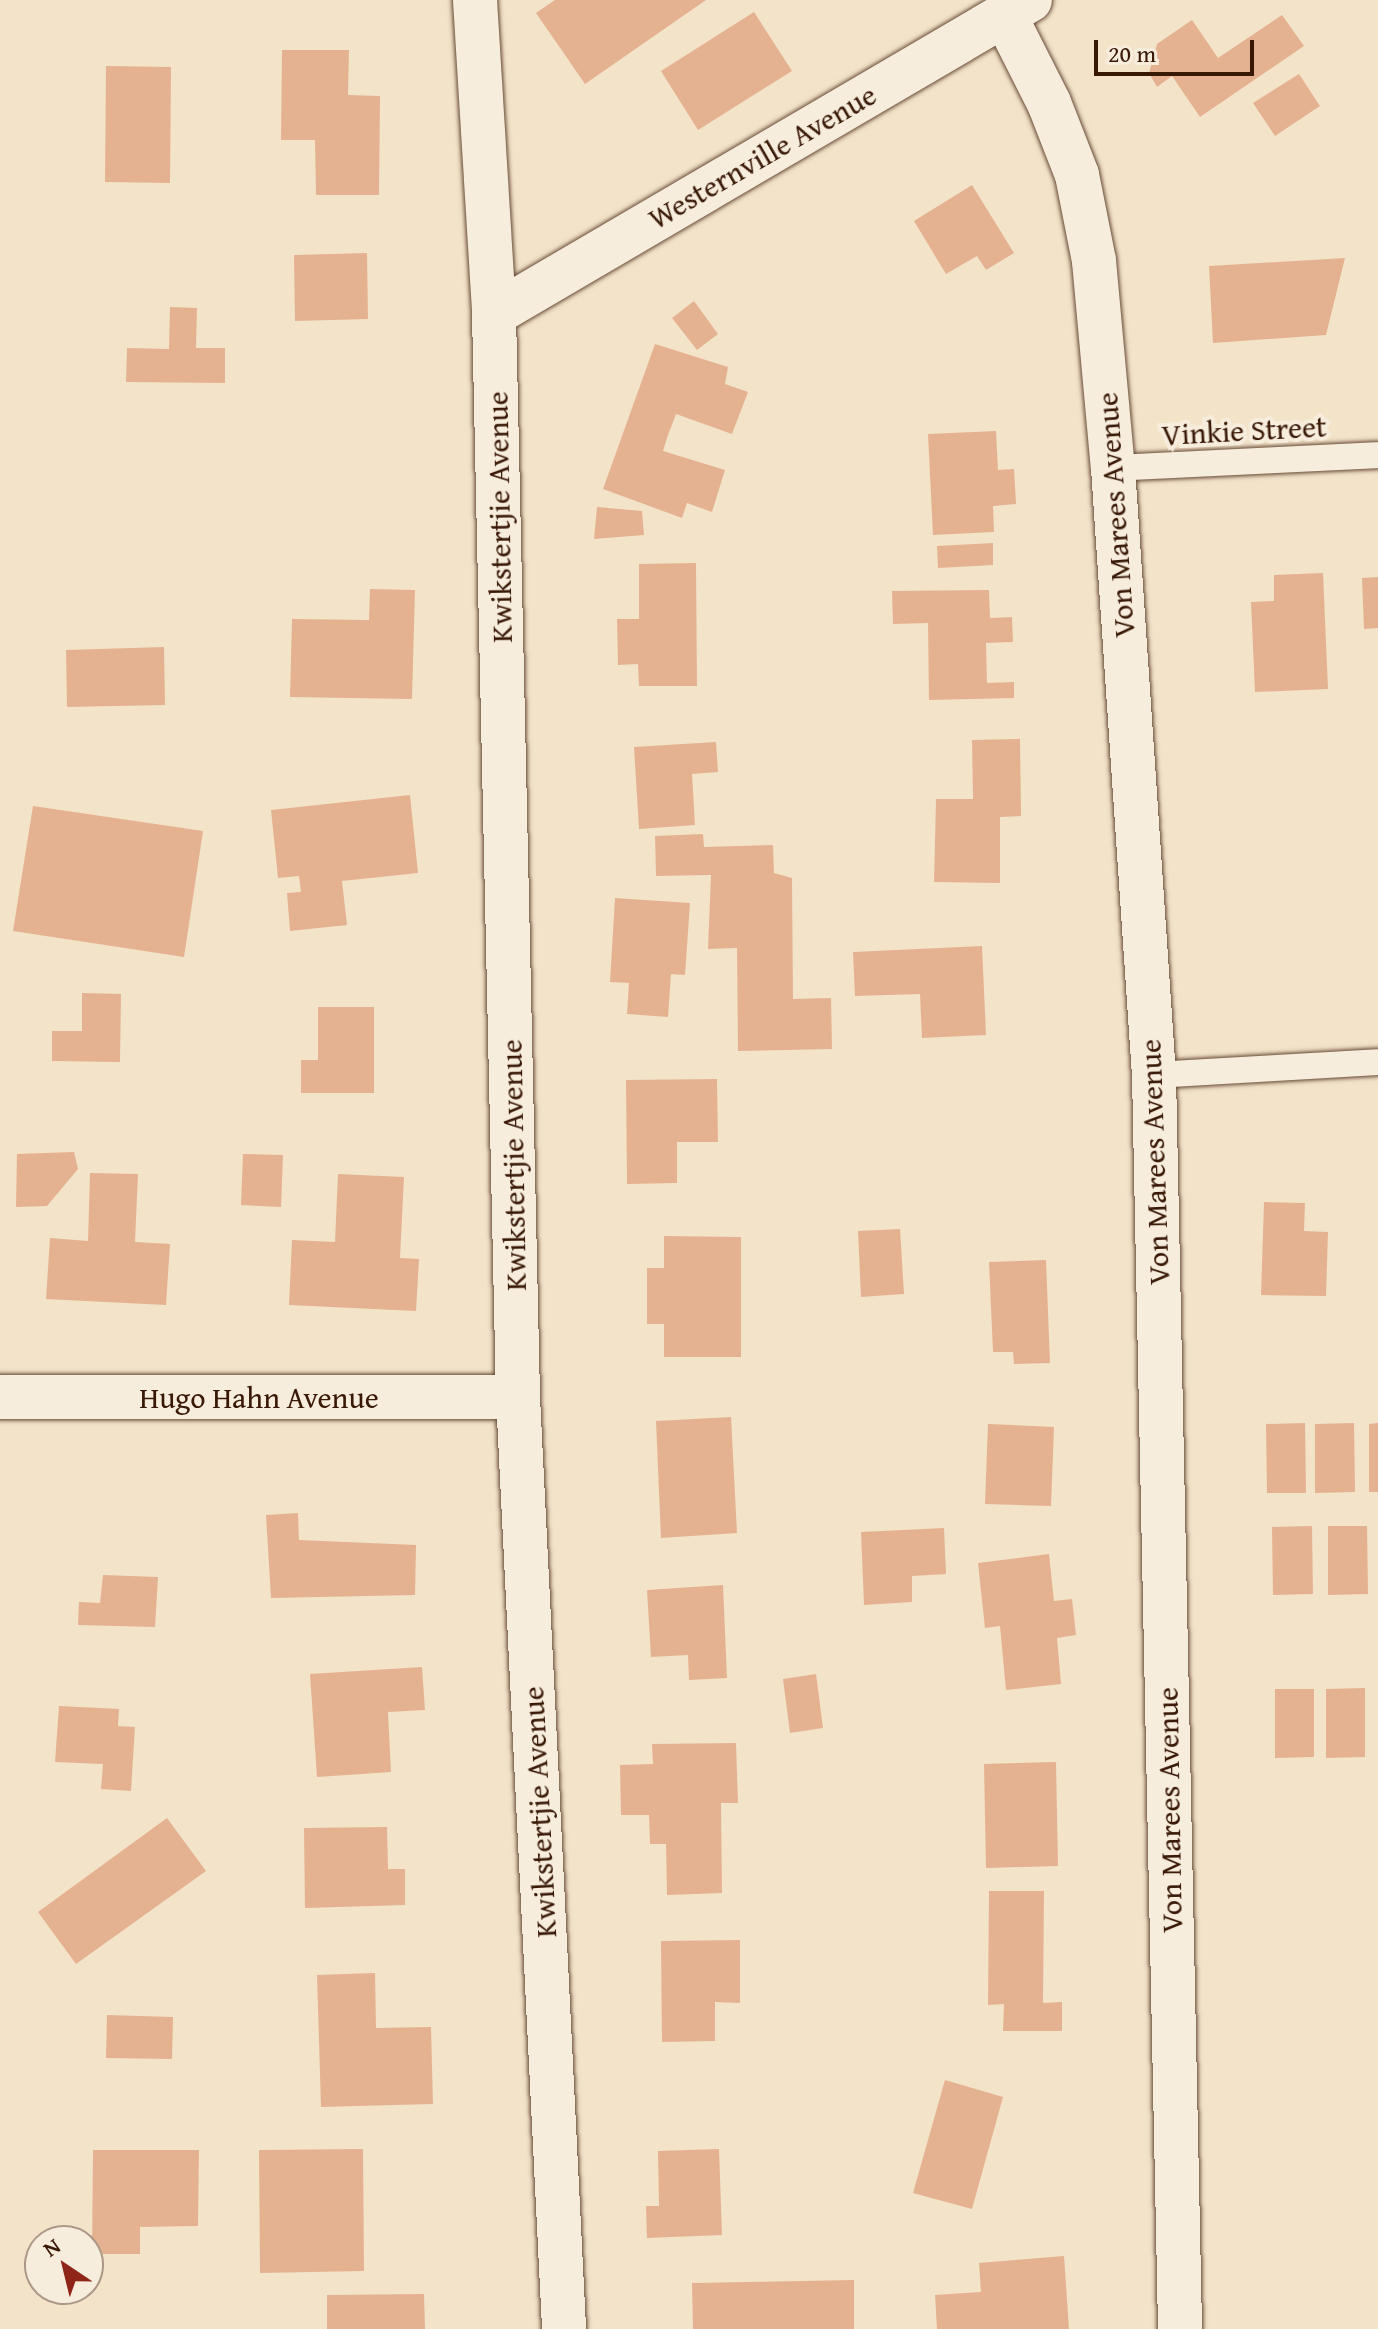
<!DOCTYPE html>
<style>
body{margin:0}
#map{position:relative;width:1378px;height:2329px;overflow:hidden;background:#f3e3c9;font-family:"Gentium Book Plus",serif}
div>[style]{position:absolute}
.building>*{inset:0;background:#e5b291}
.roads{filter:drop-shadow(0 0 2px #684b37) drop-shadow(0 0 2px #684b37)}
.service>*{height:26px;margin:-13px;padding:0 13px;transform-origin:13px;border-radius:13px;background:#f7eddc}
.minor>*{height:44px;margin:-22px;padding:0 22px;transform-origin:22px;border-radius:22px;background:#f7eddc}
span{translate:-50% -50%;white-space:nowrap;text-align:center;line-height:1.15;-webkit-text-stroke:8px #f7eddc;paint-order:stroke}
.street-label{font-size:30px;color:#391806}
.north{position:absolute;left:24px;top:2225px;width:80px;height:80px;box-sizing:border-box;background:#f7eddc;border:2px solid #ab9886;border-radius:50%;rotate:325deg;font-size:22px;font-weight:700;line-height:32px;text-align:center;color:#391806}
.north::after{content:'';display:block;margin:auto;width:28px;height:36px;background:#8f2418;clip-path:polygon(50% 0,100% 100%,50% 72%,0 100%)}
.scale{position:absolute;left:1094px;top:40px;width:160px;height:36px;box-sizing:border-box;border:4px solid #391806;border-top:0;padding-left:10px;font-size:24px;line-height:28px;white-space:nowrap;color:#391806;-webkit-text-stroke:6px #f7eddc;paint-order:stroke}
</style>
<div id="map">
<div class="building">
<div style="clip-path:polygon(555px 0,706px 0,585px 84px,536px 13px)"></div>
<div style="clip-path:polygon(754px 12px,792px 71px,698px 130px,661px 71px)"></div>
<div style="clip-path:polygon(1282px 15px,1304px 46px,1200px 117px,1172px 76px,1157px 87px,1149px 73px,1157px 44px,1192px 20px,1218px 58px)"></div>
<div style="clip-path:polygon(282px 50px,349px 50px,348px 95px,380px 96px,379px 195px,316px 195px,315px 140px,281px 140px)"></div>
<div style="clip-path:polygon(106px 66px,171px 67px,170px 183px,105px 182px)"></div>
<div style="clip-path:polygon(1299px 74px,1320px 106px,1275px 136px,1253px 103px)"></div>
<div style="clip-path:polygon(972px 185px,1014px 253px,986px 270px,977px 256px,946px 274px,914px 221px)"></div>
<div style="clip-path:polygon(367px 253px,368px 319px,295px 321px,294px 255px)"></div>
<div style="clip-path:polygon(1345px 258px,1326px 335px,1213px 343px,1209px 266px)"></div>
<div style="clip-path:polygon(694px 301px,718px 334px,697px 350px,672px 318px)"></div>
<div style="clip-path:polygon(170px 307px,197px 308px,196px 348px,225px 348px,225px 383px,126px 382px,127px 348px,169px 349px)"></div>
<div style="clip-path:polygon(655px 344px,728px 367px,725px 384px,748px 392px,732px 434px,676px 414px,668px 435px,663px 451px,725px 470px,712px 512px,687px 503px,682px 518px,603px 489px)"></div>
<div style="clip-path:polygon(996px 431px,998px 470px,1014px 469px,1016px 504px,993px 506px,994px 532px,933px 535px,928px 434px)"></div>
<div style="clip-path:polygon(597px 507px,642px 511px,644px 535px,594px 539px)"></div>
<div style="clip-path:polygon(993px 543px,993px 565px,938px 568px,937px 546px)"></div>
<div style="clip-path:polygon(696px 563px,697px 686px,639px 686px,638px 664px,618px 665px,617px 619px,639px 619px,639px 564px)"></div>
<div style="clip-path:polygon(1323px 573px,1328px 689px,1255px 692px,1251px 602px,1274px 601px,1274px 575px)"></div>
<div style="clip-path:polygon(1378px 577px,1378px 628px,1364px 629px,1362px 578px)"></div>
<div style="clip-path:polygon(370px 589px,415px 590px,412px 699px,290px 697px,292px 619px,369px 620px)"></div>
<div style="clip-path:polygon(989px 590px,990px 618px,1012px 617px,1013px 642px,986px 643px,987px 683px,1014px 682px,1014px 698px,929px 700px,928px 623px,893px 624px,892px 591px)"></div>
<div style="clip-path:polygon(164px 647px,165px 705px,67px 707px,66px 650px)"></div>
<div style="clip-path:polygon(1020px 739px,1021px 816px,1000px 817px,1000px 883px,934px 882px,936px 799px,973px 799px,972px 740px)"></div>
<div style="clip-path:polygon(716px 742px,718px 772px,692px 774px,695px 825px,639px 829px,634px 747px)"></div>
<div style="clip-path:polygon(410px 795px,418px 873px,342px 881px,347px 925px,290px 931px,287px 893px,301px 892px,299px 876px,278px 878px,271px 810px)"></div>
<div style="clip-path:polygon(33px 806px,203px 831px,184px 957px,13px 931px)"></div>
<div style="clip-path:polygon(703px 834px,704px 847px,773px 845px,774px 873px,792px 878px,793px 999px,831px 998px,832px 1049px,738px 1051px,737px 948px,708px 949px,711px 875px,656px 876px,655px 836px)"></div>
<div style="clip-path:polygon(615px 898px,690px 903px,685px 975px,671px 974px,668px 1017px,627px 1014px,629px 983px,610px 982px)"></div>
<div style="clip-path:polygon(982px 946px,986px 1035px,922px 1038px,920px 994px,855px 996px,853px 952px)"></div>
<div style="clip-path:polygon(82px 993px,121px 994px,120px 1062px,52px 1061px,52px 1031px,82px 1031px)"></div>
<div style="clip-path:polygon(318px 1007px,374px 1007px,374px 1093px,301px 1093px,301px 1060px,318px 1060px)"></div>
<div style="clip-path:polygon(717px 1079px,718px 1142px,677px 1142px,677px 1183px,627px 1184px,626px 1080px)"></div>
<div style="clip-path:polygon(74px 1152px,78px 1169px,47px 1206px,16px 1207px,17px 1154px)"></div>
<div style="clip-path:polygon(243px 1154px,283px 1155px,281px 1207px,241px 1205px)"></div>
<div style="clip-path:polygon(90px 1173px,138px 1174px,135px 1242px,170px 1244px,166px 1305px,46px 1299px,50px 1238px,88px 1241px)"></div>
<div style="clip-path:polygon(338px 1174px,404px 1177px,400px 1258px,419px 1259px,416px 1311px,289px 1305px,292px 1240px,335px 1242px)"></div>
<div style="clip-path:polygon(1264px 1202px,1305px 1203px,1304px 1231px,1328px 1232px,1326px 1296px,1261px 1295px)"></div>
<div style="clip-path:polygon(900px 1229px,904px 1294px,861px 1297px,858px 1231px)"></div>
<div style="clip-path:polygon(664px 1236px,741px 1237px,741px 1357px,664px 1357px,664px 1324px,647px 1324px,647px 1268px,664px 1268px)"></div>
<div style="clip-path:polygon(1046px 1260px,1050px 1363px,1014px 1364px,1013px 1352px,993px 1352px,989px 1262px)"></div>
<div style="clip-path:polygon(731px 1417px,737px 1533px,661px 1538px,656px 1421px)"></div>
<div style="clip-path:polygon(1305px 1423px,1306px 1493px,1267px 1493px,1266px 1424px)"></div>
<div style="clip-path:polygon(1354px 1423px,1355px 1492px,1315px 1493px,1315px 1424px)"></div>
<div style="clip-path:polygon(1378px 1423px,1378px 1492px,1369px 1492px,1369px 1424px)"></div>
<div style="clip-path:polygon(988px 1424px,1054px 1427px,1051px 1506px,985px 1504px)"></div>
<div style="clip-path:polygon(298px 1513px,299px 1540px,416px 1545px,415px 1595px,271px 1598px,266px 1515px)"></div>
<div style="clip-path:polygon(1312px 1526px,1313px 1594px,1273px 1595px,1272px 1527px)"></div>
<div style="clip-path:polygon(1328px 1526px,1367px 1526px,1368px 1594px,1328px 1595px)"></div>
<div style="clip-path:polygon(944px 1528px,946px 1574px,912px 1576px,912px 1602px,864px 1605px,861px 1532px)"></div>
<div style="clip-path:polygon(1049px 1554px,1054px 1601px,1072px 1599px,1076px 1635px,1057px 1638px,1061px 1684px,1006px 1690px,1000px 1626px,985px 1628px,978px 1563px)"></div>
<div style="clip-path:polygon(103px 1575px,158px 1577px,155px 1627px,78px 1625px,79px 1602px,100px 1603px)"></div>
<div style="clip-path:polygon(723px 1585px,727px 1678px,689px 1680px,688px 1655px,651px 1657px,647px 1590px)"></div>
<div style="clip-path:polygon(422px 1667px,425px 1710px,388px 1712px,391px 1772px,317px 1777px,310px 1674px)"></div>
<div style="clip-path:polygon(816px 1674px,823px 1728px,790px 1733px,783px 1679px)"></div>
<div style="clip-path:polygon(1365px 1688px,1365px 1757px,1326px 1758px,1326px 1689px)"></div>
<div style="clip-path:polygon(1275px 1689px,1314px 1689px,1314px 1757px,1275px 1758px)"></div>
<div style="clip-path:polygon(59px 1706px,119px 1709px,118px 1726px,135px 1727px,131px 1791px,101px 1789px,103px 1764px,55px 1762px)"></div>
<div style="clip-path:polygon(736px 1743px,738px 1803px,721px 1803px,722px 1893px,667px 1895px,666px 1844px,650px 1844px,649px 1815px,621px 1815px,620px 1765px,653px 1764px,652px 1744px)"></div>
<div style="clip-path:polygon(1056px 1762px,1058px 1866px,986px 1868px,984px 1764px)"></div>
<div style="clip-path:polygon(167px 1818px,206px 1871px,76px 1964px,38px 1912px)"></div>
<div style="clip-path:polygon(387px 1827px,388px 1869px,405px 1869px,405px 1905px,305px 1908px,304px 1828px)"></div>
<div style="clip-path:polygon(989px 1891px,1044px 1891px,1043px 2003px,1062px 2002px,1062px 2031px,1003px 2031px,1004px 2004px,988px 2005px)"></div>
<div style="clip-path:polygon(740px 1940px,740px 2003px,715px 2002px,715px 2041px,662px 2042px,661px 1941px)"></div>
<div style="clip-path:polygon(375px 1973px,376px 2028px,431px 2027px,433px 2104px,321px 2107px,317px 1975px)"></div>
<div style="clip-path:polygon(107px 2015px,173px 2017px,172px 2059px,106px 2058px)"></div>
<div style="clip-path:polygon(945px 2080px,1003px 2097px,972px 2209px,913px 2193px)"></div>
<div style="clip-path:polygon(363px 2149px,364px 2271px,260px 2273px,259px 2150px)"></div>
<div style="clip-path:polygon(719px 2149px,722px 2235px,647px 2238px,646px 2206px,659px 2206px,658px 2151px)"></div>
<div style="clip-path:polygon(93px 2150px,199px 2150px,198px 2226px,140px 2227px,140px 2254px,92px 2254px)"></div>
<div style="clip-path:polygon(1064px 2256px,1069px 2329px,937px 2329px,935px 2295px,981px 2292px,979px 2263px)"></div>
<div style="clip-path:polygon(854px 2280px,854px 2329px,693px 2329px,692px 2283px)"></div>
<div style="clip-path:polygon(424px 2294px,425px 2329px,327px 2329px,327px 2295px)"></div>
</div>
<div class="roads">
<div class="service">
<div style="left:1113px;top:468px;width:265px;rotate:-2.8deg"></div>
<div style="left:1154px;top:1075px;width:224px;rotate:-3.3deg"></div>
</div>
<div class="minor">
<div style="left:475px;top:0;width:315px;rotate:86.5deg"></div>
<div style="left:494px;top:314px;width:1083px;rotate:88.73deg"></div>
<div style="left:518px;top:1397px;width:933px;rotate:87.17deg"></div>
<div style="left:1004px;top:14px;width:100px;rotate:63.2deg"></div>
<div style="left:1049px;top:103px;width:77px;rotate:68.7deg"></div>
<div style="left:1077px;top:175px;width:88px;rotate:78.8deg"></div>
<div style="left:1094px;top:261px;width:208px;rotate:84.8deg"></div>
<div style="left:1113px;top:468px;width:608px;rotate:86.14deg"></div>
<div style="left:1154px;top:1075px;width:1254px;rotate:88.81deg"></div>
<div style="left:494px;top:314px;width:621px;rotate:-30.36deg"></div>
<div style="left:0;top:1397px;width:518px"></div>
</div>
</div>
<div class="street-label">
<span style="left:762px;top:156px;rotate:-30deg">Westernville Avenue</span>
<span style="left:1244px;top:430px;rotate:-3deg">Vinkie Street</span>
<span style="left:1115px;top:515px;rotate:-94deg">Von Marees Avenue</span>
<span style="left:499px;top:517px;rotate:-91deg">Kwikstertjie Avenue</span>
<span style="left:1154px;top:1162px;rotate:-92deg">Von Marees Avenue</span>
<span style="left:513px;top:1165px;rotate:-91deg">Kwikstertjie Avenue</span>
<span style="left:259px;top:1397px">Hugo Hahn Avenue</span>
<span style="left:1169px;top:1810px;rotate:-91deg">Von Marees Avenue</span>
<span style="left:539px;top:1812px;rotate:-93deg">Kwikstertjie Avenue</span>
</div>
<div class="north">N</div>
<div class="scale">20 m</div>
</div>
